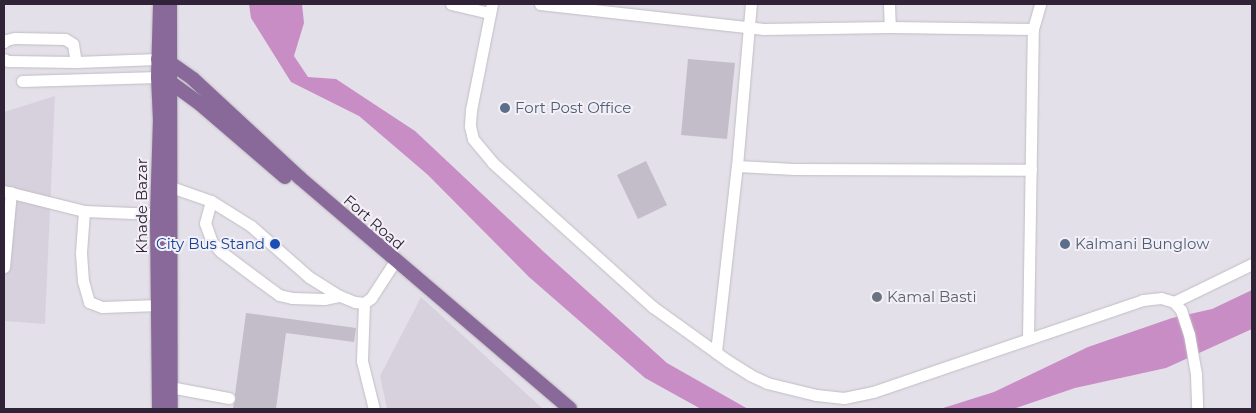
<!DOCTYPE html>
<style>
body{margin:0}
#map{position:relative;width:1256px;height:413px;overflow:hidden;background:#e4e0e9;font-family:Montserrat,sans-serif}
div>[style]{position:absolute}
.built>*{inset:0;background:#d7d1dd}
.water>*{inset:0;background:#c98dc5}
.building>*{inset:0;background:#c3bcc9}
.roads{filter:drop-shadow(0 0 1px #c1bdc3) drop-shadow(0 0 1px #c1bdc3)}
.minor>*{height:11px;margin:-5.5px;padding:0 5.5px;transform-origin:5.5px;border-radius:5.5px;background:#fff}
.major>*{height:14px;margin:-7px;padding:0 7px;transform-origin:7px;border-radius:7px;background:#89699a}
.dots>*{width:14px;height:14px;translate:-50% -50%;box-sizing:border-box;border:2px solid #f2f0f6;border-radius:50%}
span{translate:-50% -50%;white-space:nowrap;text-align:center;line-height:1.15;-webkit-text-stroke:4px #f2f0f6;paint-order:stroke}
.service-label{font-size:15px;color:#4e5e75}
.left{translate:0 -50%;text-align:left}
.street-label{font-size:15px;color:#302237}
.transit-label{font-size:15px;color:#164399}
.right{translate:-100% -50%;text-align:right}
.worship-label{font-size:15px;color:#5b616d}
.frame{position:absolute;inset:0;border:5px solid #302237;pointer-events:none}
</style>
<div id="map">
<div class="built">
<div style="clip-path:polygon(55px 96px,45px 324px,4px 321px,4px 112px)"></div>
<div style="clip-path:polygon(421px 297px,543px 409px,387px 409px,380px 376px)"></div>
</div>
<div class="water">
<div style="clip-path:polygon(249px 4px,302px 4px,304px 23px,294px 56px,308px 77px,336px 79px,415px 131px,545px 253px,667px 363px,748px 409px,701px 409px,645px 378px,529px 277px,428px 175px,359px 116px,291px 82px,251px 18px)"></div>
<div style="clip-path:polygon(1252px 290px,1252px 329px,1166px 368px,1075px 388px,1013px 409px,940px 409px,994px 392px,1088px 347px,1172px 318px,1212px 309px)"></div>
</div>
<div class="building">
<div style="clip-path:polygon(688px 59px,735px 63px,727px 139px,681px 135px)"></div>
<div style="clip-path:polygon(646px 161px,667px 205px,638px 219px,617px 175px)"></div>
<div style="clip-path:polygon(246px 313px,356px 328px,354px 342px,286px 333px,276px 409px,233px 409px)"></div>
</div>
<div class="roads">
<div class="minor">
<div style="left:451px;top:4px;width:39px;rotate:13deg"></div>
<div style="left:492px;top:4px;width:108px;rotate:101.2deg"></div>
<div style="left:471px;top:110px;width:16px;rotate:94deg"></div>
<div style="left:470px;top:126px;width:13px;rotate:77deg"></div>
<div style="left:473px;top:139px;width:31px;rotate:50deg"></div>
<div style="left:493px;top:163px;width:215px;rotate:42deg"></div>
<div style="left:653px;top:307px;width:92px;rotate:35.8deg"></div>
<div style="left:728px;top:361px;width:26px;rotate:32deg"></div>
<div style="left:750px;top:375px;width:19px;rotate:25deg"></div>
<div style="left:767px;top:383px;width:50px;rotate:13.8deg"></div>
<div style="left:816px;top:395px;width:28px;rotate:6deg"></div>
<div style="left:844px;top:398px;width:30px;rotate:-12deg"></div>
<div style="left:873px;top:392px;width:285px;rotate:-18.8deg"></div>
<div style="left:1143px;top:300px;width:18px;rotate:-6deg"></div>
<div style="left:1161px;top:298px;width:14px;rotate:17deg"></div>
<div style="left:1174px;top:302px;width:11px;rotate:49deg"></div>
<div style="left:1181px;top:310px;width:25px;rotate:72deg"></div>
<div style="left:1189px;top:334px;width:41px;rotate:80.1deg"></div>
<div style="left:1196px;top:374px;width:35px;rotate:88deg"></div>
<div style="left:540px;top:4px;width:225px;rotate:6.4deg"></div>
<div style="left:764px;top:29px;width:126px;rotate:-0.9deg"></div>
<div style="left:890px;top:27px;width:143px;rotate:0.8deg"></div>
<div style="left:889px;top:4px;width:23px;rotate:88deg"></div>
<div style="left:4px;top:42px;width:3px;rotate:-45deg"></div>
<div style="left:6px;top:40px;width:9px;rotate:-13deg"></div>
<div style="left:15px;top:38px;width:50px;rotate:1.1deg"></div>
<div style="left:65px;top:39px;width:9px;rotate:32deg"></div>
<div style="left:73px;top:44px;width:18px;rotate:81deg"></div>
<div style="left:4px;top:59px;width:4px;rotate:27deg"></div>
<div style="left:8px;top:61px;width:68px;rotate:0.8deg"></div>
<div style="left:76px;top:62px;width:82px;rotate:-2.1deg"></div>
<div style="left:22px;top:81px;width:136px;rotate:-1.7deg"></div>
<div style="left:737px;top:166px;width:57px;rotate:3deg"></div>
<div style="left:794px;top:169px;width:237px;rotate:0.2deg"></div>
<div style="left:171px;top:187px;width:42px;rotate:19.3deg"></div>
<div style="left:211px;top:201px;width:47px;rotate:32deg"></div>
<div style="left:251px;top:226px;width:77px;rotate:41.3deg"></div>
<div style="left:309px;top:277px;width:36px;rotate:32deg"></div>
<div style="left:340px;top:296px;width:16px;rotate:22deg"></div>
<div style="left:355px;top:302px;width:9px;rotate:6deg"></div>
<div style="left:364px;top:303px;width:9px;rotate:-36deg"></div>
<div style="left:371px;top:298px;width:37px;rotate:-57deg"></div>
<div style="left:4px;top:191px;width:82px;rotate:14deg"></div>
<div style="left:84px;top:211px;width:73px;rotate:2.4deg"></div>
<div style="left:211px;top:201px;width:23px;rotate:105deg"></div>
<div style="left:205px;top:223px;width:20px;rotate:70deg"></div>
<div style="left:212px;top:242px;width:12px;rotate:48deg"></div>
<div style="left:220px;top:251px;width:50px;rotate:36.9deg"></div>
<div style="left:260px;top:281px;width:24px;rotate:36deg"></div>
<div style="left:279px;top:295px;width:13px;rotate:13deg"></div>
<div style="left:292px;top:298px;width:32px;rotate:2deg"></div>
<div style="left:324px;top:299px;width:16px;rotate:-11deg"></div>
<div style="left:84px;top:211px;width:42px;rotate:94.1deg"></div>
<div style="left:81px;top:253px;width:28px;rotate:86deg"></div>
<div style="left:83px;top:281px;width:22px;rotate:74deg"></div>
<div style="left:89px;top:302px;width:14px;rotate:21deg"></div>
<div style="left:102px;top:307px;width:57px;rotate:-2deg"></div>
<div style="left:4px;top:267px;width:75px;rotate:-84.7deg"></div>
<div style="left:1174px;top:302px;width:87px;rotate:-26deg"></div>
<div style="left:364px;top:303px;width:58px;rotate:92deg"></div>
<div style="left:362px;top:361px;width:49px;rotate:76deg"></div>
<div style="left:1028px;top:338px;width:309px;rotate:-89.1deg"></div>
<div style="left:1033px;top:29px;width:26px;rotate:-74deg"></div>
<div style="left:716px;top:352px;width:187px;rotate:-83.6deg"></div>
<div style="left:737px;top:166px;width:163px;rotate:-85.1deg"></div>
<div style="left:170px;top:387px;width:60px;rotate:10.6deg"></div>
</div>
<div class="major">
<div style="left:170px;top:4px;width:405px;rotate:89.9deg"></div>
<div style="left:158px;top:59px;width:11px;rotate:15deg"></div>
<div style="left:169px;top:62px;width:29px;rotate:35deg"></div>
<div style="left:193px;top:79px;width:146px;rotate:42.8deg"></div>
<div style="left:300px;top:178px;width:355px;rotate:40.5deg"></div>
<div style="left:158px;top:77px;width:13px;rotate:23deg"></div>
<div style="left:170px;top:82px;width:37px;rotate:36deg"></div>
<div style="left:200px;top:104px;width:112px;rotate:40.7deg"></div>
<div style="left:159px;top:409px;width:195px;rotate:-90.6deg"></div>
<div style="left:157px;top:214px;width:93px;rotate:-88.2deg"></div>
<div style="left:160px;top:121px;width:44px;rotate:-92.6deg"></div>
<div style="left:158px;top:77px;width:73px;rotate:-88.4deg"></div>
</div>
</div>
<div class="dots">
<div style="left:505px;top:108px;background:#5c6f8a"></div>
<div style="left:275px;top:244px;background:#1a4fb4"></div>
<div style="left:1065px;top:244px;background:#5c6f8a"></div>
<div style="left:877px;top:297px;background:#6b7280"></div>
</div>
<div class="service-label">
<span class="left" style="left:515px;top:108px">Fort Post Office</span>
<span class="left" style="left:1075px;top:244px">Kalmani Bunglow</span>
</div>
<div class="street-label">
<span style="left:142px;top:206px;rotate:-90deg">Khade Bazar</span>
<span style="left:374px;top:222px;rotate:41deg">Fort Road</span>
</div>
<div class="transit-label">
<span class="right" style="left:265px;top:244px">City Bus Stand</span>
</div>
<div class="worship-label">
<span class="left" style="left:887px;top:297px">Kamal Basti</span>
</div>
<div class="frame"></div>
</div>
